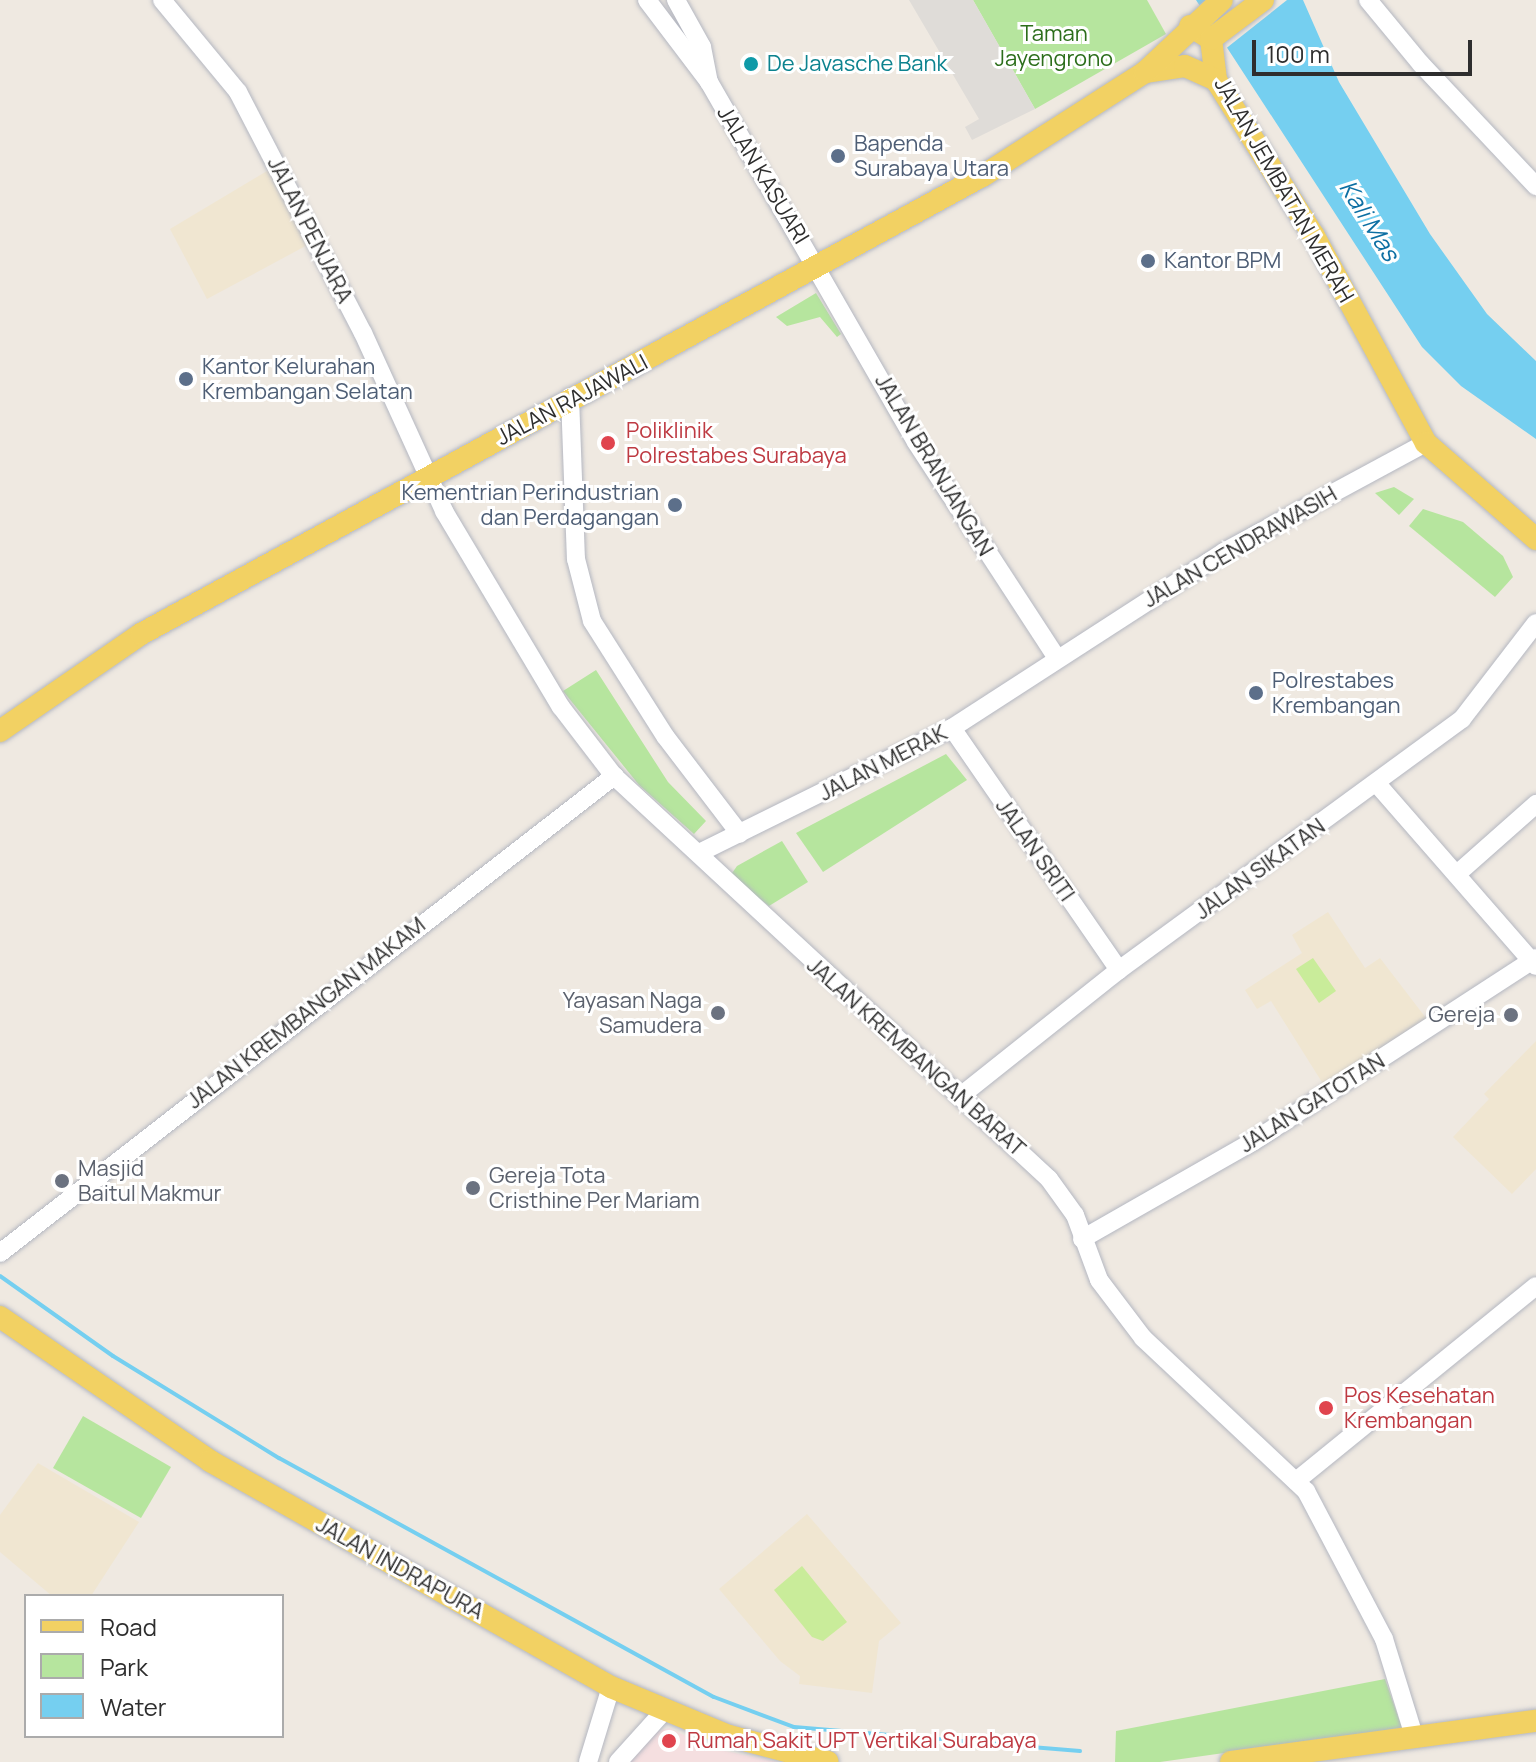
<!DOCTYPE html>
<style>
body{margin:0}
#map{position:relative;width:1536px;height:1762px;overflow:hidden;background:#efe9e1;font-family:Manrope,sans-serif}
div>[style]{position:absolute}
.education>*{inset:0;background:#f0e6d1}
.medical>*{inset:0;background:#f5dfe0}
.green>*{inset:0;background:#b6e59e}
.pitch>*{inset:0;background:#c9ec9a}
.plaza>*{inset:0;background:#dfdcd8}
.water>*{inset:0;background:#75cff0}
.pier>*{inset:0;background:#efe9e1}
.stream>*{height:4px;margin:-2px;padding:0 2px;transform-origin:2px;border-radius:2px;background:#75cff0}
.roads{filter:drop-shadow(0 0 2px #b4b7c1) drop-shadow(0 0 2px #b4b7c1)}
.minor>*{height:18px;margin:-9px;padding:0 9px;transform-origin:9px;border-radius:9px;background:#fff}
.major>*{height:22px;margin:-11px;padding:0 11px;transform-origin:11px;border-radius:11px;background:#f2d163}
.dots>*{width:22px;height:22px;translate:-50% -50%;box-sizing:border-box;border:4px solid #fff;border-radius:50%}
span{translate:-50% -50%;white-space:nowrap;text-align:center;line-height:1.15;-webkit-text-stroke:6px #fff;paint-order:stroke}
.park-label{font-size:22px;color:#2c6e1b}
.culture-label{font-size:22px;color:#0d838f}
.left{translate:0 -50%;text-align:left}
.service-label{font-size:22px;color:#4e5e75}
.right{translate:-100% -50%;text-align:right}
.street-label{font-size:22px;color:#2e2e2e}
.health-label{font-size:22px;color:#be3a42}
.worship-label{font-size:22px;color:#5b616d}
.water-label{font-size:24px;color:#0d6fa3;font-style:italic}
.legend{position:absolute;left:24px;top:1594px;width:260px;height:144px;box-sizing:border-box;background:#fff;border:2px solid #ababab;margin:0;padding:10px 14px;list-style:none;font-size:24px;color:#2e2e2e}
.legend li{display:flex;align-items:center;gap:16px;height:40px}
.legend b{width:40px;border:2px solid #ababab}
.scale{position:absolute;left:1252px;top:40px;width:220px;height:36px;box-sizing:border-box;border:4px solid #2e2e2e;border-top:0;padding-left:10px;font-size:24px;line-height:28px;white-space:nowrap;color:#2e2e2e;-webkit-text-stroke:6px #fff;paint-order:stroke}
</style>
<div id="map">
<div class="education">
<div style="clip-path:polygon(272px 168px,313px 242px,207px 299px,170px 229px)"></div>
<div style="clip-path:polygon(1328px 912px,1365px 968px,1380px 958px,1429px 1022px,1325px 1087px,1271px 1001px,1257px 1009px,1245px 990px,1302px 953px,1292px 935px)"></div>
<div style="clip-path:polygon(1536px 1041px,1536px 1169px,1512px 1194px,1453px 1137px,1489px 1099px,1484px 1094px)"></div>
<div style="clip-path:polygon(38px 1463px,139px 1522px,91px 1596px,52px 1596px,0 1552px,0 1515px)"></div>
<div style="clip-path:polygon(807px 1514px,901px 1623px,879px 1641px,872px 1693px,799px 1684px,800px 1676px,780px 1661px,719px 1589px)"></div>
</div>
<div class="medical">
<div style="clip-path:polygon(669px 1728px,711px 1748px,779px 1762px,628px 1762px,645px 1735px)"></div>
</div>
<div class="green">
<div style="clip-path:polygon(973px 0,1147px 0,1166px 34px,1035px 109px)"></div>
<div style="clip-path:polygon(816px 293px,841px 334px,837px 337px,820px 317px,787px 326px,776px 317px)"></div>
<div style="clip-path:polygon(1394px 487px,1414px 499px,1399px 515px,1375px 493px)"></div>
<div style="clip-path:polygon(1423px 509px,1463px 522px,1503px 556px,1513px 577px,1495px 597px,1409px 526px)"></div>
<div style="clip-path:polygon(596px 670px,668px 782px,706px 821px,694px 834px,639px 785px,563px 691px)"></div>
<div style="clip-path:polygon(946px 754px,967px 780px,823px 872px,796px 833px)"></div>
<div style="clip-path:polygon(782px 841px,808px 882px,769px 906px,730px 876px,737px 866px)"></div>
<div style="clip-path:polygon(83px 1416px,171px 1467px,141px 1518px,53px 1468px)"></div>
<div style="clip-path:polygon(1385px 1679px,1402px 1728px,1160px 1762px,1115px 1762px,1116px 1731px)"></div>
</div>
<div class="pitch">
<div style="clip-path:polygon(1313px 958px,1336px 991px,1319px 1003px,1296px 969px)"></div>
<div style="clip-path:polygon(802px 1566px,847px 1622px,823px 1641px,812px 1637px,774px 1590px)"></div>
</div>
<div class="plaza">
<div style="clip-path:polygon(909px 0,973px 0,1035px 109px,972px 140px,965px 127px,979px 119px)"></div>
</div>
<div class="water">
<div style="clip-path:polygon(1196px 0,1303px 0,1339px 82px,1430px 234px,1487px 314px,1536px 361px,1536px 439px,1461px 386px,1422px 347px)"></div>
</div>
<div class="pier">
<div style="clip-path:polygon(1206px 0,1287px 0,1224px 50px,1196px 8px)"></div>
</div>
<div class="stream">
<div style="left:0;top:1276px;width:138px;rotate:35.3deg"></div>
<div style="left:113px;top:1356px;width:195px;rotate:31.6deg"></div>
<div style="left:279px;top:1458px;width:496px;rotate:28.8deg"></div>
<div style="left:714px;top:1697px;width:85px;rotate:20.6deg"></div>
<div style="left:794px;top:1727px;width:287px;rotate:4.8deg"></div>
</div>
<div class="roads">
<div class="minor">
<div style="left:162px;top:0;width:119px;rotate:50.4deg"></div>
<div style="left:238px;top:92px;width:271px;rotate:62.6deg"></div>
<div style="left:363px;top:333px;width:196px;rotate:65.5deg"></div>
<div style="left:444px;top:511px;width:228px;rotate:59.2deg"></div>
<div style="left:561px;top:707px;width:87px;rotate:52.5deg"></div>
<div style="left:614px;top:776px;width:593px;rotate:42.81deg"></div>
<div style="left:1049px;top:1179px;width:44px;rotate:54.2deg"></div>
<div style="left:1075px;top:1215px;width:69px;rotate:69.7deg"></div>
<div style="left:1099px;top:1280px;width:73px;rotate:52.8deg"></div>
<div style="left:1143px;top:1338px;width:224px;rotate:43.2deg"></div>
<div style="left:1306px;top:1491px;width:167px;rotate:62.2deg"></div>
<div style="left:1384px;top:1639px;width:102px;rotate:72.8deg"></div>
<div style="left:647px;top:0;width:103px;rotate:52.9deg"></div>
<div style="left:709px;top:82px;width:415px;rotate:60.1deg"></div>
<div style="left:916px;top:442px;width:258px;rotate:56.9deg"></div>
<div style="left:676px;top:0;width:54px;rotate:61deg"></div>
<div style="left:702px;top:47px;width:36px;rotate:79deg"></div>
<div style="left:1368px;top:0;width:83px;rotate:50.4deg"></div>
<div style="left:1421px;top:64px;width:168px;rotate:46.7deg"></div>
<div style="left:570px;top:397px;width:162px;rotate:87.9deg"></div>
<div style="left:576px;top:559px;width:64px;rotate:75.5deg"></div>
<div style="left:592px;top:621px;width:136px;rotate:57.6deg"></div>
<div style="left:665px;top:736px;width:123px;rotate:52.6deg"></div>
<div style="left:952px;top:728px;width:294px;rotate:55.4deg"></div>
<div style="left:1378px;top:785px;width:240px;rotate:48.9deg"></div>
<div style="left:699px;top:853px;width:282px;rotate:-26.3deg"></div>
<div style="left:952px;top:728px;width:324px;rotate:-32.9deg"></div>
<div style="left:1224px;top:552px;width:230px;rotate:-28.4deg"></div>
<div style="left:1457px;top:874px;width:106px;rotate:-41.5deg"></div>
<div style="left:963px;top:1094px;width:199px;rotate:-38.5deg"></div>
<div style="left:1119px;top:970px;width:425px;rotate:-36.2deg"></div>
<div style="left:1462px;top:719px;width:121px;rotate:-52.4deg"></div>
<div style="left:1082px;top:1239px;width:198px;rotate:-29.7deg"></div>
<div style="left:1254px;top:1141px;width:336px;rotate:-33deg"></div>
<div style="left:0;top:1253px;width:778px;rotate:-37.84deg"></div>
<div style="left:1296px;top:1481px;width:309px;rotate:-39.1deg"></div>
<div style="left:588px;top:1762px;width:78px;rotate:-73deg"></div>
<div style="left:618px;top:1762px;width:70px;rotate:-47.9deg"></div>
</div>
<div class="major">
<div style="left:1190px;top:26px;width:25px;rotate:32deg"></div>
<div style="left:1211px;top:39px;width:41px;rotate:83deg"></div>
<div style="left:1216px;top:80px;width:184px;rotate:57.9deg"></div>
<div style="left:1314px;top:236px;width:235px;rotate:61.6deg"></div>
<div style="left:1426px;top:443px;width:146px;rotate:41.1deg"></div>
<div style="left:1211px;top:39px;width:65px;rotate:-36.9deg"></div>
<div style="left:1145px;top:72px;width:40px;rotate:-8.5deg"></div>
<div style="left:1185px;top:66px;width:34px;rotate:24deg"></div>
<div style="left:0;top:731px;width:171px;rotate:-34.5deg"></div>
<div style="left:141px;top:634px;width:960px;rotate:-28.57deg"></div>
<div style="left:984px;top:175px;width:191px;rotate:-32.6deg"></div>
<div style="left:1145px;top:72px;width:105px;rotate:-43.1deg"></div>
<div style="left:0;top:1317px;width:255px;rotate:34.4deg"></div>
<div style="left:210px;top:1461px;width:460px;rotate:29.4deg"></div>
<div style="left:611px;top:1687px;width:128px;rotate:22.6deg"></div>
<div style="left:729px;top:1736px;width:102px;rotate:14.7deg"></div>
<div style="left:1231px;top:1762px;width:308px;rotate:-7.7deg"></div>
</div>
</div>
<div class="dots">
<div style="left:751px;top:64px;background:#0f9aa8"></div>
<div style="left:838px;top:156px;background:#5c6f8a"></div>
<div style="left:1148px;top:261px;background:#5c6f8a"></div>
<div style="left:186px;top:379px;background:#5c6f8a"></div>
<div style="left:608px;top:443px;background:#e0444e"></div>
<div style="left:675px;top:505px;background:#5c6f8a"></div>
<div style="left:1256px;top:693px;background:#5c6f8a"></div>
<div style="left:718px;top:1013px;background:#6b7280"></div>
<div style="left:1511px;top:1015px;background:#6b7280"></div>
<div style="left:62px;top:1181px;background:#6b7280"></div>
<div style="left:473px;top:1188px;background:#6b7280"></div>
<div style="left:1326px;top:1408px;background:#e0444e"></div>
<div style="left:669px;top:1741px;background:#e0444e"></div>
</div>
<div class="park-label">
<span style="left:1054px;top:46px">Taman<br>Jayengrono</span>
</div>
<div class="culture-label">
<span class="left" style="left:767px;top:64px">De Javasche Bank</span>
</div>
<div class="service-label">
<span class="left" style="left:854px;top:156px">Bapenda<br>Surabaya Utara</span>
<span class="left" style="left:1164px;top:261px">Kantor BPM</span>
<span class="left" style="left:202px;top:379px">Kantor Kelurahan<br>Krembangan Selatan</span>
<span class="right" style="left:659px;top:505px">Kementrian Perindustrian<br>dan Perdagangan</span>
<span class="left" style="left:1272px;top:693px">Polrestabes<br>Krembangan</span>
</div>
<div class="street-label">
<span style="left:763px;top:175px;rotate:59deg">JALAN KASUARI</span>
<span style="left:1284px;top:190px;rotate:60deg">JALAN JEMBATAN MERAH</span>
<span style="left:310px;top:230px;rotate:63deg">JALAN PENJARA</span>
<span style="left:572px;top:400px;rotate:-28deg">JALAN RAJAWALI</span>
<span style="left:934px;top:465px;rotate:59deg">JALAN BRANJANGAN</span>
<span style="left:1240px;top:547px;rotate:-30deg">JALAN CENDRAWASIH</span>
<span style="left:883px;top:763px;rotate:-27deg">JALAN MERAK</span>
<span style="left:1035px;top:850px;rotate:55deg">JALAN SRITI</span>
<span style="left:1260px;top:869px;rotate:-36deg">JALAN SIKATAN</span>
<span style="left:306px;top:1013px;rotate:-38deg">JALAN KREMBANGAN MAKAM</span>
<span style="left:916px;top:1057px;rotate:42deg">JALAN KREMBANGAN BARAT</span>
<span style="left:1312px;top:1103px;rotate:-32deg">JALAN GATOTAN</span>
<span style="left:400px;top:1568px;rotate:29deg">JALAN INDRAPURA</span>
</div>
<div class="health-label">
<span class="left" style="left:626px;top:443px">Poliklinik<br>Polrestabes Surabaya</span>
<span class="left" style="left:1344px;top:1408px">Pos Kesehatan<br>Krembangan</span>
<span class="left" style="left:687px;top:1741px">Rumah Sakit UPT Vertikal Surabaya</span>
</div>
<div class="worship-label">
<span class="right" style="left:702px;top:1013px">Yayasan Naga<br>Samudera</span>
<span class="right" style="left:1495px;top:1015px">Gereja</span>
<span class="left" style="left:78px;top:1181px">Masjid<br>Baitul Makmur</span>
<span class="left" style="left:489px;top:1188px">Gereja Tota<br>Cristhine Per Mariam</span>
</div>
<div class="water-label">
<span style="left:1370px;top:220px;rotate:58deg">Kali Mas</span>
</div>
<ul class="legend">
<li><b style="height:10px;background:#f2d163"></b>Road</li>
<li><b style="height:22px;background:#b6e59e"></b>Park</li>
<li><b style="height:22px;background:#75cff0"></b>Water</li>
</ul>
<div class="scale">100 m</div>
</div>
